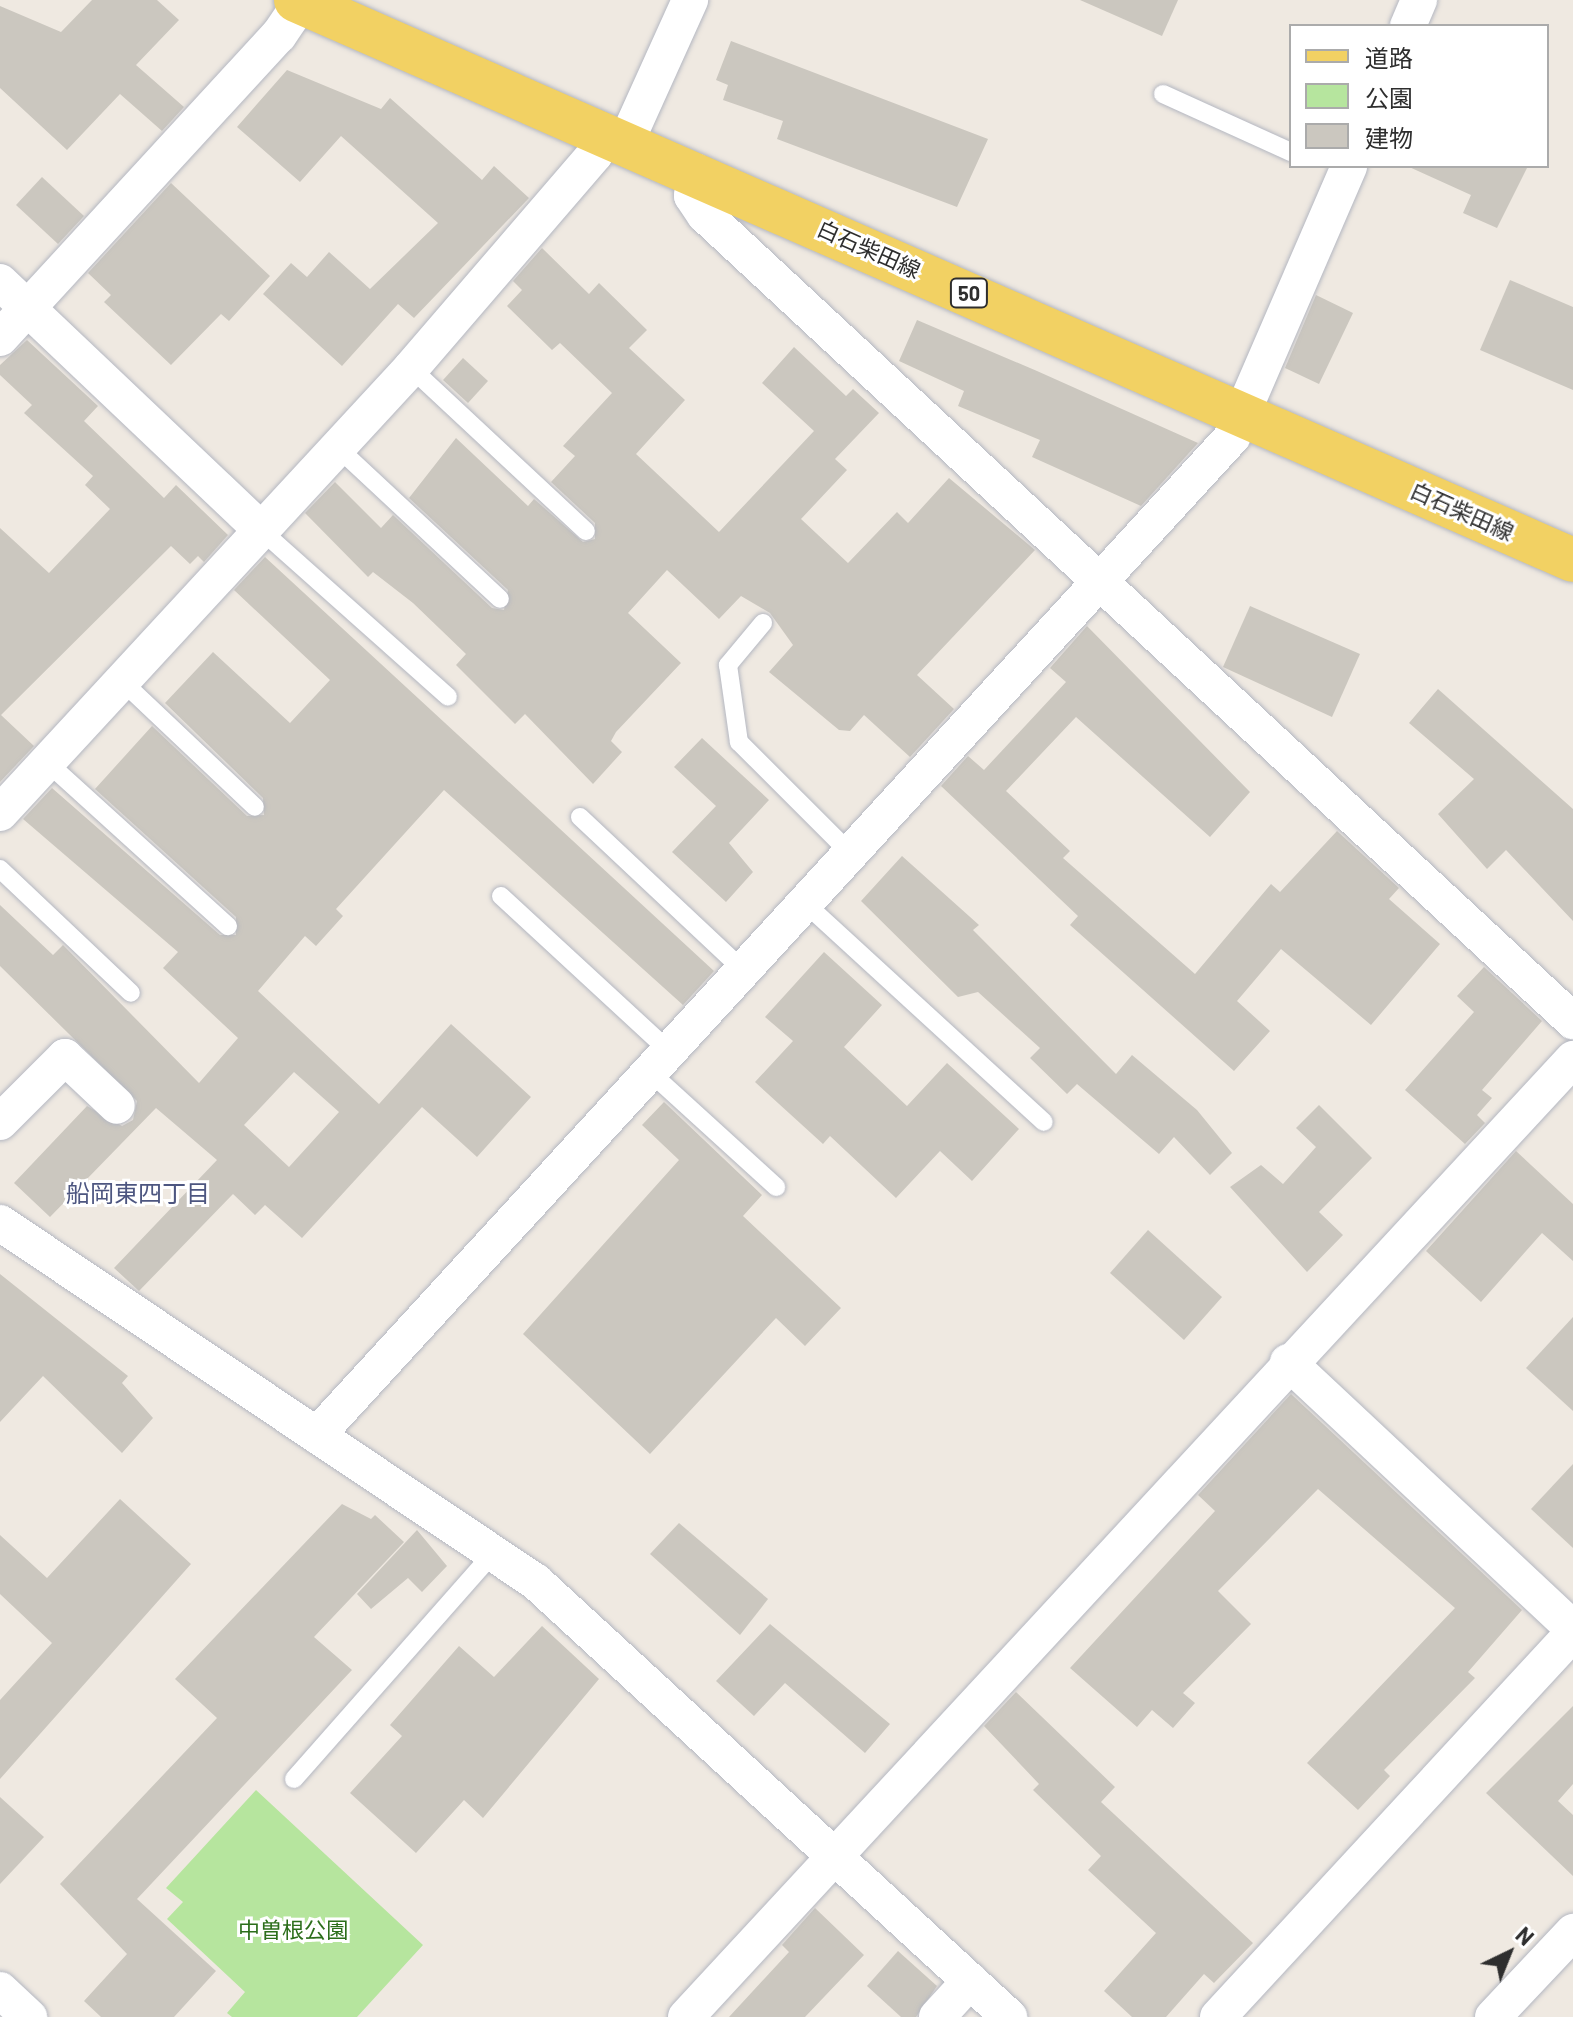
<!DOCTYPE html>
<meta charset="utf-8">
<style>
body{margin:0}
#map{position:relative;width:1573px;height:2017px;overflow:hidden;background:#efe9e1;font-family:Barlow,"Noto Sans JP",sans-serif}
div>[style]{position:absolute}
.green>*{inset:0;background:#b6e59e}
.building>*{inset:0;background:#cbc7bf}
.roads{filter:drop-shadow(0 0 2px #b4b7c1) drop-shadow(0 0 2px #b4b7c1)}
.service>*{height:18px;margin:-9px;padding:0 9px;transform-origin:9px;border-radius:9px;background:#fff}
.minor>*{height:36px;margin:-18px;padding:0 18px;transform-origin:18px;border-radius:18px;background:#fff}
.primary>*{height:44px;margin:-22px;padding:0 22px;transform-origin:22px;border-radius:22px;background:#f2d163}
span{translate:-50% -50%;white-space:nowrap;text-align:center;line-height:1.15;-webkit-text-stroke:6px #fff;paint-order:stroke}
.shield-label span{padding:2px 6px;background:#fff;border:2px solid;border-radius:6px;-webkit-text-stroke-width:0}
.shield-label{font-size:20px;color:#2e2e2e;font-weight:700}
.street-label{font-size:22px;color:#2e2e2e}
.park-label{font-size:22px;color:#2c6e1b}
.neighbourhood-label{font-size:24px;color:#4d5680}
.legend{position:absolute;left:1289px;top:24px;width:260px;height:144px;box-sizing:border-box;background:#fff;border:2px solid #ababab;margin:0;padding:10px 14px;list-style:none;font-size:24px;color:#2e2e2e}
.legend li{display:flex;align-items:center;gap:16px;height:40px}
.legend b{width:40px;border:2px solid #ababab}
.north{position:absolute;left:1469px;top:1913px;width:80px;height:80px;-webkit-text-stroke:6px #fff;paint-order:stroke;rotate:43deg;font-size:22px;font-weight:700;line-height:32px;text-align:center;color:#2e2e2e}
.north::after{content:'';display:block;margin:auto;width:28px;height:36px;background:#2e2e2e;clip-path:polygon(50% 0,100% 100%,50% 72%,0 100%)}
</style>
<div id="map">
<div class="green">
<div style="clip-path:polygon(256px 1790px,423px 1945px,357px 2017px,232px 2017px,227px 2013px,245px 1992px,167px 1919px,183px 1902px,166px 1888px)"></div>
</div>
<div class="building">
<div style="clip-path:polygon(92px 0,157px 0,179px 20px,136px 65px,184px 107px,162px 131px,120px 94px,67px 150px,0 88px,0 6px,61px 32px)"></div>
<div style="clip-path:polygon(1080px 0,1178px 0,1162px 36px)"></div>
<div style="clip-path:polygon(731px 41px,988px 139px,957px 207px,777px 139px,783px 121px,723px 100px,728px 85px,716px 80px)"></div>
<div style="clip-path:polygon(287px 70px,381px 109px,390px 98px,482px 180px,494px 166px,529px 198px,414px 318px,398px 304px,342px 366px,263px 294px,291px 263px,307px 277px,329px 252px,370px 289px,438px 223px,341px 136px,300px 182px,237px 127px)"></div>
<div style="clip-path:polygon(1407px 166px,1528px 166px,1497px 228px,1463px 213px,1471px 195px)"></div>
<div style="clip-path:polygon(42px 177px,84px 216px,58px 244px,16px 205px)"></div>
<div style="clip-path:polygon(171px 183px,270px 276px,229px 321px,221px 314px,171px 365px,104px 302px,111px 295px,88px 273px)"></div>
<div style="clip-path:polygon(542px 248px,589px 294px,599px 283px,647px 330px,629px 348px,685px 400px,636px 454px,719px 532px,814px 431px,762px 383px,794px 347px,846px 396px,853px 389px,879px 413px,835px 459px,847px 470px,801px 519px,848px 563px,897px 512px,908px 523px,949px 478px,1035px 550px,917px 675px,954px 709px,910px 757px,864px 715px,850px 731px,839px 730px,769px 672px,793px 645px,770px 613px,741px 596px,719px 619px,667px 570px,628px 613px,681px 663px,616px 732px,611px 741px,622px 752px,593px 784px,525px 714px,515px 724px,456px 665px,466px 654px,413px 603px,373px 572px,368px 577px,305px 513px,335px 482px,381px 528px,393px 515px,492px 608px,504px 610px,508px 590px,409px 498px,456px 438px,528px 506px,534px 499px,583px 542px,595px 539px,595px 523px,551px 482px,575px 456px,563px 446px,612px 393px,560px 343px,552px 350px,507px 306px,522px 290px,513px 281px)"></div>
<div style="clip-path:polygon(1510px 280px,1573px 307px,1573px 390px,1480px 350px)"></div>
<div style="clip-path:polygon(1316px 295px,1353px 313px,1319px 384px,1285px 368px)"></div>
<div style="clip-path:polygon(917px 320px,1037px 371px,1198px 443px,1141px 506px,1032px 457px,1040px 440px,958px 406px,964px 391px,899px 361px)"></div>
<div style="clip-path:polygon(27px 340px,98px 406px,84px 421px,164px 498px,176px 485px,228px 535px,204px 562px,198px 556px,190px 564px,171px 546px,1px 715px,34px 746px,0 782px,0 528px,49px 573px,110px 509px,85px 485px,93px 476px,24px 413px,32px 405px,0 375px,0 365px)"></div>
<div style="clip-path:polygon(463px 358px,488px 381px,468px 403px,443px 380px)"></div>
<div style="clip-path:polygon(evenodd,265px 557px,714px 971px,683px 1005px,444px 790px,336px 909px,343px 916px,316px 946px,305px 936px,258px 991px,379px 1104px,451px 1024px,531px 1097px,477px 1157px,422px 1107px,302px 1238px,265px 1205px,255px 1215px,233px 1194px,139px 1291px,114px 1268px,217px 1160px,156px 1108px,50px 1217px,14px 1183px,87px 1106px,122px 1126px,133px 1120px,137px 1101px,0 966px,0 905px,53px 955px,63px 945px,199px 1083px,238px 1038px,163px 968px,178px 952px,23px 819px,52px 788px,220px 935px,236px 935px,236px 917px,95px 789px,152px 726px,247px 816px,264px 815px,263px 798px,165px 703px,213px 652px,290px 723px,330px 680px,234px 590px,265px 557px,294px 1072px,339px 1112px,289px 1167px,244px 1125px,294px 1072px)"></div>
<div style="clip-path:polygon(1250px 606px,1360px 654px,1332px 717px,1223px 667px)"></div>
<div style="clip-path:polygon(1087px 626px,1250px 792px,1210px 837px,1076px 717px,1006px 791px,1070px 851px,1063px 858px,1195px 974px,1271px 884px,1280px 892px,1337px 831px,1399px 888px,1389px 899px,1440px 944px,1371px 1025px,1281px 949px,1237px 1001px,1270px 1031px,1234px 1071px,1070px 925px,1078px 916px,941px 786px,968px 756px,984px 770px,1066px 682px,1050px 668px)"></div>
<div style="clip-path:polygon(1438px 689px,1573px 809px,1573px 921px,1506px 850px,1487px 869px,1438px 814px,1474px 779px,1409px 723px)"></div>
<div style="clip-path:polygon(702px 738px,769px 800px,729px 843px,753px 872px,726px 902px,672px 852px,716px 806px,674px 767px)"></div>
<div style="clip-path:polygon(902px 856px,979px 925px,973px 930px,1116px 1074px,1132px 1055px,1197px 1110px,1232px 1153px,1210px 1175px,1174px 1137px,1159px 1154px,1077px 1084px,1067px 1094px,1030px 1058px,1040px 1048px,978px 992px,958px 997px,861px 901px)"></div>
<div style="clip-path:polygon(824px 952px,882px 1005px,844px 1047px,907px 1106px,947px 1063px,1019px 1129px,972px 1181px,940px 1151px,896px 1198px,830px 1136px,823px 1144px,755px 1082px,793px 1041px,765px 1017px)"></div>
<div style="clip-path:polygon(1484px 967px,1542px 1021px,1482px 1090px,1492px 1098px,1477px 1115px,1485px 1123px,1465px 1144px,1405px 1090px,1474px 1012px,1457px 996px)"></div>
<div style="clip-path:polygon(664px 1102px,762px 1195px,743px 1216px,841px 1308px,805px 1346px,776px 1318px,650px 1454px,523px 1334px,679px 1160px,642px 1125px)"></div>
<div style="clip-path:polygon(1319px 1105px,1372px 1158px,1319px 1212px,1343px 1235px,1307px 1272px,1230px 1187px,1261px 1165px,1283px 1184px,1316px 1147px,1296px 1128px)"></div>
<div style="clip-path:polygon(1516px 1151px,1573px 1204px,1573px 1261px,1542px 1233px,1481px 1302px,1426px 1251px)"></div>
<div style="clip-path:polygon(1148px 1230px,1222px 1297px,1184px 1340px,1110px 1273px)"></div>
<div style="clip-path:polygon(0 1274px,128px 1376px,122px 1383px,153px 1418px,122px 1453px,43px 1376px,0 1422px)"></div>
<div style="clip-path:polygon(1573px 1317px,1573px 1411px,1526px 1368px)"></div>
<div style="clip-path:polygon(1291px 1394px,1522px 1610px,1468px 1672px,1475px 1678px,1384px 1770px,1390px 1776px,1358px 1810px,1307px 1763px,1455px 1608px,1318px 1489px,1218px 1591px,1251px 1624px,1183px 1693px,1195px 1703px,1173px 1728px,1152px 1710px,1137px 1727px,1070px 1668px,1215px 1511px,1198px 1495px)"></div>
<div style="clip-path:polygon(1573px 1464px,1573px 1548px,1531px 1509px)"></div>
<div style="clip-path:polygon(120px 1499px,191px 1564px,0 1779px,0 1700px,52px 1643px,0 1594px,0 1535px,47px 1578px)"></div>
<div style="clip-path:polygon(342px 1504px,371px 1519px,375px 1515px,404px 1542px,314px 1637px,352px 1670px,137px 1899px,216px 1971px,174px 2017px,101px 2017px,84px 2001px,127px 1954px,60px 1884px,217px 1718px,175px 1679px)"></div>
<div style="clip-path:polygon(679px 1523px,768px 1599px,740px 1635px,650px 1554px)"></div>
<div style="clip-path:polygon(417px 1530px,447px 1566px,422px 1592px,408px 1578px,371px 1609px,357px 1594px)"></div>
<div style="clip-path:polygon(770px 1624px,890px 1724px,865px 1753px,785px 1683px,754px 1716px,716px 1681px)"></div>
<div style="clip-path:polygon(542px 1626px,599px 1679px,483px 1818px,464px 1800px,416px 1853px,350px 1793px,402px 1736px,390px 1725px,459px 1646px,494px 1677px)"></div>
<div style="clip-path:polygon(1016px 1692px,1115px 1787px,1101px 1802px,1253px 1943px,1214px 1983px,1204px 1974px,1166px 2017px,1132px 2017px,1104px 1991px,1156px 1933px,1088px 1870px,1101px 1856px,1033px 1790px,1039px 1784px,984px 1726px)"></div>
<div style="clip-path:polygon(1573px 1706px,1573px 1784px,1558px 1801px,1573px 1815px,1573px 1876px,1486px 1793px)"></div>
<div style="clip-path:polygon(0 1797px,44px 1837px,0 1884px)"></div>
<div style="clip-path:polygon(815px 1908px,864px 1955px,805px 2017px,729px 2017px,789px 1952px,782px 1945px)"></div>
<div style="clip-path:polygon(898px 1951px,937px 1986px,916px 2017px,901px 2017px,867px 1986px)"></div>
</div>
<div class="roads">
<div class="service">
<div style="left:1163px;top:94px;width:141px;rotate:24.4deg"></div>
<div style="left:411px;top:368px;width:239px;rotate:43deg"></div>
<div style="left:336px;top:446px;width:224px;rotate:43deg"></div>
<div style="left:262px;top:531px;width:249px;rotate:41.7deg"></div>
<div style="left:763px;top:623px;width:55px;rotate:129.8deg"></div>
<div style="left:728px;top:665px;width:78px;rotate:81.9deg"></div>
<div style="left:739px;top:742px;width:161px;rotate:45deg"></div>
<div style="left:124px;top:683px;width:180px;rotate:43.4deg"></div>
<div style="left:48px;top:763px;width:243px;rotate:42.2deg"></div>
<div style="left:580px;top:817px;width:225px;rotate:43.2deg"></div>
<div style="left:0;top:869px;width:180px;rotate:43.4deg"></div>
<div style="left:501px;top:896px;width:231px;rotate:42.7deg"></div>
<div style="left:807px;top:905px;width:321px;rotate:42.5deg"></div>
<div style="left:652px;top:1074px;width:168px;rotate:42.3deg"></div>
<div style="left:294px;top:1779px;width:304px;rotate:-48.6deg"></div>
</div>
<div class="minor">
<div style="left:1408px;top:26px;width:28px;rotate:-67deg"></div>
<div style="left:626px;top:142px;width:156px;rotate:-65.7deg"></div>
<div style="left:695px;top:171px;width:25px;rotate:97deg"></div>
<div style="left:692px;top:196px;width:23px;rotate:56deg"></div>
<div style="left:705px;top:215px;width:1185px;rotate:42.88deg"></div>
<div style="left:0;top:282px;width:361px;rotate:43.5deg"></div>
<div style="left:0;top:338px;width:412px;rotate:-47.4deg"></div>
<div style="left:279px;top:35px;width:40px;rotate:-56deg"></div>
<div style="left:0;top:813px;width:606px;rotate:-47.27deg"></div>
<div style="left:411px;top:368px;width:282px;rotate:-49.3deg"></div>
<div style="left:595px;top:154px;width:23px;rotate:-65deg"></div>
<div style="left:0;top:1122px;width:92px;rotate:-45deg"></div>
<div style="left:65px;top:1057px;width:71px;rotate:43.3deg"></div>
<div style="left:0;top:1223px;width:645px;rotate:33.81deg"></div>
<div style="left:536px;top:1582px;width:643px;rotate:42.6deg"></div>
<div style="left:1288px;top:1362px;width:391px;rotate:43.1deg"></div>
<div style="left:317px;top:1435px;width:1354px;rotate:-47.48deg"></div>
<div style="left:1232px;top:437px;width:295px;rotate:-66.6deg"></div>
<div style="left:0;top:1990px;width:40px;rotate:43deg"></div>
<div style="left:686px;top:2017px;width:1306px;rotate:-47.2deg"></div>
<div style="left:937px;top:2017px;width:49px;rotate:-47.5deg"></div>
<div style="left:1218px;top:2017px;width:523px;rotate:-47.25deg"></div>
<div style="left:1493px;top:2017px;width:117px;rotate:-46.7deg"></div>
</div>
<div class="primary">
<div style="left:296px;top:0;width:1394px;rotate:23.68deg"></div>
</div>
</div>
<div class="shield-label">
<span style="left:969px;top:293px">50</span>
</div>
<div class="street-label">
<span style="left:869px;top:249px;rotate:24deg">白石柴田線</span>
<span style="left:1462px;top:511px;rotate:24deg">白石柴田線</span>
</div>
<div class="park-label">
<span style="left:293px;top:1930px">中曽根公園</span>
</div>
<div class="neighbourhood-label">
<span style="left:138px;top:1193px">船岡東四丁目</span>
</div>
<ul class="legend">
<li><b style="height:10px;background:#f2d163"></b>道路</li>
<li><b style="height:22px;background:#b6e59e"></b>公園</li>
<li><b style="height:22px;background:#cbc7bf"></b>建物</li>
</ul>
<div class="north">N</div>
</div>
